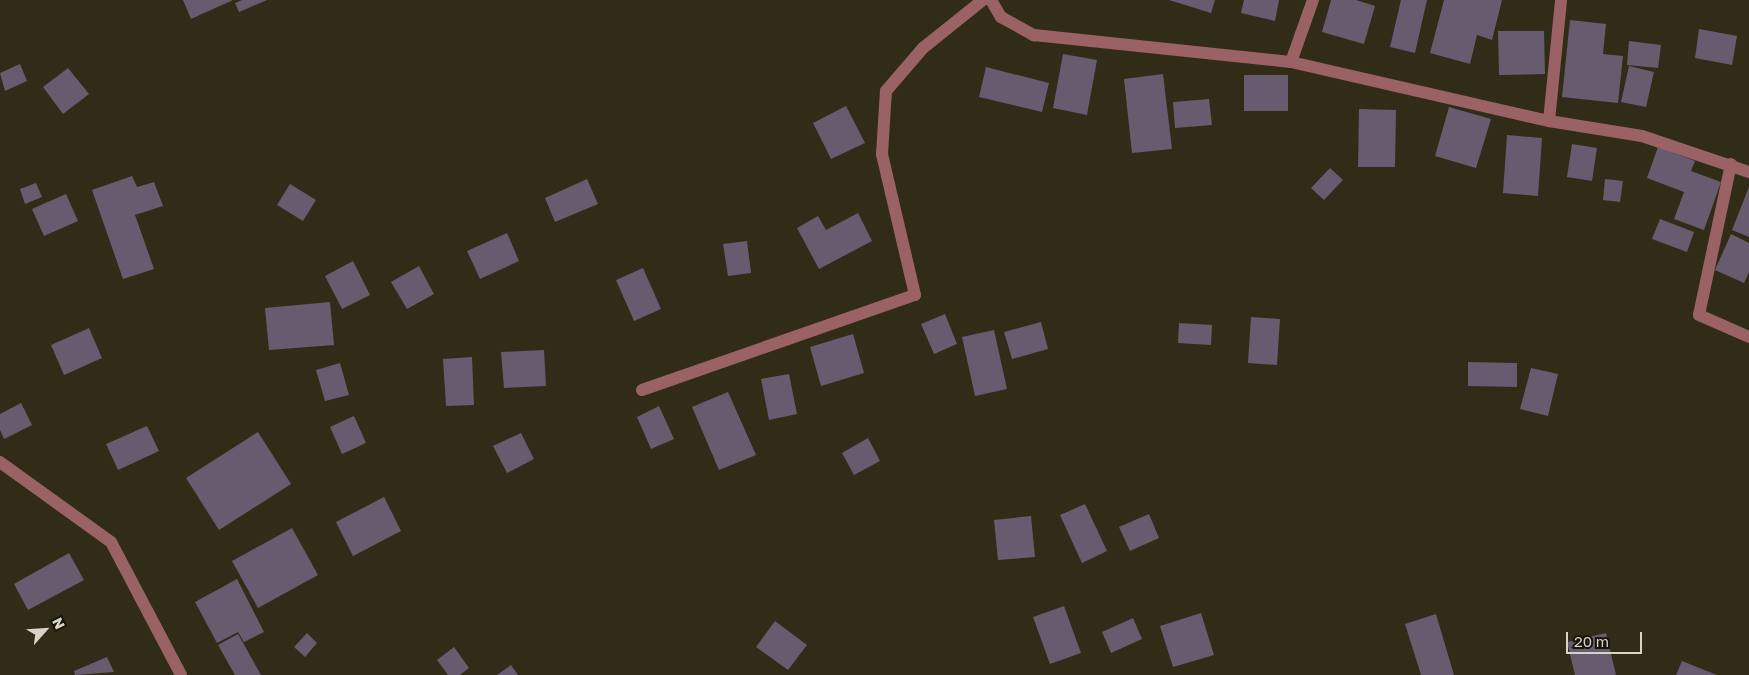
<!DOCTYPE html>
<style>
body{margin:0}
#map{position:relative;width:1749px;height:675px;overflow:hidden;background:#312c17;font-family:"Golos Text",sans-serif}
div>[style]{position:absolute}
.building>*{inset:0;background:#675b6f}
.minor>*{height:12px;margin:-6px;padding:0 6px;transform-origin:6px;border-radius:6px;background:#9b6266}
span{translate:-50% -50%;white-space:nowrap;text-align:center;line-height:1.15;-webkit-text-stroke:4px #17140b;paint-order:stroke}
.north{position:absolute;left:20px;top:605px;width:50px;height:50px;-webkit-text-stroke:4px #17140b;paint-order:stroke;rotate:64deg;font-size:14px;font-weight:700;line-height:20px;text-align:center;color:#d6d3c7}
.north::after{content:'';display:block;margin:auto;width:18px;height:22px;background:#d6d3c7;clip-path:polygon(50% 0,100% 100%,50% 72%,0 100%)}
.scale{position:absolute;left:1566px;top:632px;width:76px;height:22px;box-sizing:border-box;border:2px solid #d6d3c7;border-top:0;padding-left:6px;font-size:15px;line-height:18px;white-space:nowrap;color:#d6d3c7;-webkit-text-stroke:4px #17140b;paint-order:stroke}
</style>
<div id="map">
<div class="building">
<div style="clip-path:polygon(183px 0,233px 0,191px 19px)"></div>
<div style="clip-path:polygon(242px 0,267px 0,239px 12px,235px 3px)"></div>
<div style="clip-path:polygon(1169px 0,1215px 0,1211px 13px)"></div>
<div style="clip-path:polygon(1244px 0,1279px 0,1275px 21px,1241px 13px)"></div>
<div style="clip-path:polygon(1331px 0,1356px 0,1375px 6px,1364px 44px,1322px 32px)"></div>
<div style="clip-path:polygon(1401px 0,1427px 0,1415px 53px,1390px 47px)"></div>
<div style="clip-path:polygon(1444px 0,1502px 0,1492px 40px,1477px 35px,1470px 64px,1430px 53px)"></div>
<div style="clip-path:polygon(1570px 20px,1606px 24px,1603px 54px,1623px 56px,1618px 103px,1562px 97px)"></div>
<div style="clip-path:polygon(1699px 29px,1737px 36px,1732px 65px,1695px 58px)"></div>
<div style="clip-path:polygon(1498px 31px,1544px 31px,1545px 74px,1499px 75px)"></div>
<div style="clip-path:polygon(1629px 41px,1661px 45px,1658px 68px,1627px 65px)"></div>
<div style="clip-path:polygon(1063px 54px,1097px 60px,1087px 115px,1053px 108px)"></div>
<div style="clip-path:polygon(20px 64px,27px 81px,5px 91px,0 73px)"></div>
<div style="clip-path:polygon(1629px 66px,1654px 72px,1646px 107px,1621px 102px)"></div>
<div style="clip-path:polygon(986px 67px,1049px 83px,1042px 112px,979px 97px)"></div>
<div style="clip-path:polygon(68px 68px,89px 94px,63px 114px,43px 87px)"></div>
<div style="clip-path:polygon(1163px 74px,1172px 149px,1132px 153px,1124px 79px)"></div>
<div style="clip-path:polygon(1244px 75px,1288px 75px,1288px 111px,1244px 111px)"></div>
<div style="clip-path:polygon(1209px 99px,1212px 125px,1175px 128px,1173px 102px)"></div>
<div style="clip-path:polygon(846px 106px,865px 143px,831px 159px,813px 123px)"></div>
<div style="clip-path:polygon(1449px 107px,1491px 119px,1476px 168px,1435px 156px)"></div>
<div style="clip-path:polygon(1359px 109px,1396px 110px,1395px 167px,1358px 167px)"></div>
<div style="clip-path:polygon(1507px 135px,1542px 138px,1538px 196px,1503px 193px)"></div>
<div style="clip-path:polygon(1572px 144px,1597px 148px,1592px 181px,1567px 177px)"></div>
<div style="clip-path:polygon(1658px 147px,1695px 161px,1691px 171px,1721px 182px,1704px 230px,1674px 219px,1684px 192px,1647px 178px)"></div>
<div style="clip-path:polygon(1330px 168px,1343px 180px,1324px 200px,1311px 188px)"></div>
<div style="clip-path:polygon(132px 176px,137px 187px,154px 182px,163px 206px,135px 215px,154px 269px,123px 279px,92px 190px)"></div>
<div style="clip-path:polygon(587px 179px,598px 204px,555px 222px,545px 198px)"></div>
<div style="clip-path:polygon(1605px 179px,1623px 181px,1620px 202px,1603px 200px)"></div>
<div style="clip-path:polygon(36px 183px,42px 197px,25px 204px,20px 189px)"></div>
<div style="clip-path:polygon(290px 184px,316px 200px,303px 221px,277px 205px)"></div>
<div style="clip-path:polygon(1749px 187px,1749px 237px,1732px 230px)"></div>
<div style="clip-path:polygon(66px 194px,78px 221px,44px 236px,32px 209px)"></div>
<div style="clip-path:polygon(858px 213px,872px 241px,819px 269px,797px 228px,818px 216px,826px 230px)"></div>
<div style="clip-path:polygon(1660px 219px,1694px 232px,1687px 252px,1652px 239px)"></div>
<div style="clip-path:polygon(507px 233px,519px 261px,480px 279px,467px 251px)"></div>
<div style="clip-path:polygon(1731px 234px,1749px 243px,1749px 272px,1744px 283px,1715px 270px)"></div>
<div style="clip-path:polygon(747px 241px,751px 273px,728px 276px,723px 244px)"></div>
<div style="clip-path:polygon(353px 261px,370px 295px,342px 309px,325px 276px)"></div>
<div style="clip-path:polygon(419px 266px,434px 294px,407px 309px,391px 282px)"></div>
<div style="clip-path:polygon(643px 268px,661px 309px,634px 321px,616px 280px)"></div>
<div style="clip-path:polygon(330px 302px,334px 345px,269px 350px,265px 308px)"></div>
<div style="clip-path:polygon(945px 314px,957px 344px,934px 354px,921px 324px)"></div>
<div style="clip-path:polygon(1251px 317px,1280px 319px,1277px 365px,1248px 363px)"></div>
<div style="clip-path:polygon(1041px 322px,1048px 349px,1012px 359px,1004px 332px)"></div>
<div style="clip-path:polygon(1179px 323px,1212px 325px,1211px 345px,1178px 343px)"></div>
<div style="clip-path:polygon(89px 328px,102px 358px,64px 375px,51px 345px)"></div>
<div style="clip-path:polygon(994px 330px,1007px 389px,975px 396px,962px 337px)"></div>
<div style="clip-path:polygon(853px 334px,864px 373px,821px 386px,810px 347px)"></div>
<div style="clip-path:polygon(544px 350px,546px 386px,504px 388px,501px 352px)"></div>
<div style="clip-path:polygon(472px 357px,474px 405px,446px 406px,443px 359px)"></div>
<div style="clip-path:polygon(1468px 362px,1517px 363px,1517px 387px,1468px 386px)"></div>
<div style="clip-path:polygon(340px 363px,349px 395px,325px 401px,316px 370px)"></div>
<div style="clip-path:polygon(1531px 368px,1558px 374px,1548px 416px,1520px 409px)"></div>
<div style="clip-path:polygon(789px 374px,797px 414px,769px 420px,761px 379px)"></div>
<div style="clip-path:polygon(728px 392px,756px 455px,719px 470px,692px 407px)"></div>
<div style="clip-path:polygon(21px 403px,32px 425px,4px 439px,0 430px,0 414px)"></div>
<div style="clip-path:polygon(659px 406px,674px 439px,651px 449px,637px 417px)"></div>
<div style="clip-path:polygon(354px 416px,366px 443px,342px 454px,330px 427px)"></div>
<div style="clip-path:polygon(147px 426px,159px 451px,118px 470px,106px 444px)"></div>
<div style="clip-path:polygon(258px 432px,291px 484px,219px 530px,186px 478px)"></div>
<div style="clip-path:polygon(521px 433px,534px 459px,507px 473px,493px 446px)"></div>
<div style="clip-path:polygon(868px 438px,880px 461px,854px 475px,842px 453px)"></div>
<div style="clip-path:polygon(384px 497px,401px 531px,353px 556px,336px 522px)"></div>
<div style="clip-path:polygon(1085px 504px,1107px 551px,1082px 563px,1060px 515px)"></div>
<div style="clip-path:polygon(1149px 514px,1159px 538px,1130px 551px,1119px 527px)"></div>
<div style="clip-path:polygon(1031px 516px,1035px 557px,998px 560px,994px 520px)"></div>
<div style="clip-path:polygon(292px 528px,318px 575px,258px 608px,232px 561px)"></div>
<div style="clip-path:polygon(69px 553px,84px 580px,28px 610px,14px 584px)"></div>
<div style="clip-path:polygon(237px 579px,264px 632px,244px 642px,238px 632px,217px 643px,195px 602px)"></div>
<div style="clip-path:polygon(1064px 606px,1081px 653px,1050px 664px,1033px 617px)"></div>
<div style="clip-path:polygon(1201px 613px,1214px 655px,1173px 667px,1160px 626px)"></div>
<div style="clip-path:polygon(1436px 614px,1454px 675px,1421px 675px,1405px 624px)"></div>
<div style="clip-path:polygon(1133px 618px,1142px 639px,1111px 653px,1102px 632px)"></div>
<div style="clip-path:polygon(775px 621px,807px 645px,788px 670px,756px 647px)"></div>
<div style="clip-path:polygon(307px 633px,317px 643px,305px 657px,294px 647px)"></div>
<div style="clip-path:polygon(1606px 633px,1616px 675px,1575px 675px,1567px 642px)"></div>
<div style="clip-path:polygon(238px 634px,261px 675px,235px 675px,218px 645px)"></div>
<div style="clip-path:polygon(454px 647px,469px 668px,460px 675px,448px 675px,437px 660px)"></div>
<div style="clip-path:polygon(107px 657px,114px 672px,75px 675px,74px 671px)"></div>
<div style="clip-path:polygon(1682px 661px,1717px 675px,1676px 675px)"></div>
<div style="clip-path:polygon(511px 665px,518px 675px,497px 675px)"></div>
</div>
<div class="minor">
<div style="left:991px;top:0;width:20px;rotate:60deg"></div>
<div style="left:1001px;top:17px;width:38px;rotate:29deg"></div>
<div style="left:1034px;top:35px;width:258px;rotate:6deg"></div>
<div style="left:1291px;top:62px;width:265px;rotate:12.9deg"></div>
<div style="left:1549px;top:121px;width:94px;rotate:9.2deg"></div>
<div style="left:1642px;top:136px;width:113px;rotate:18.6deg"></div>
<div style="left:1291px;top:62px;width:66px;rotate:-70.5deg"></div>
<div style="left:1549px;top:121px;width:122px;rotate:-84.3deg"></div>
<div style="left:1731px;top:164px;width:154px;rotate:102deg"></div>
<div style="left:1699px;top:315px;width:55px;rotate:23.7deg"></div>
<div style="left:642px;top:390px;width:289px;rotate:-19.2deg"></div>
<div style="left:915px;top:295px;width:145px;rotate:-103.2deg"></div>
<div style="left:882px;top:154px;width:63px;rotate:-86.4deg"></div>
<div style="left:886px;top:91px;width:57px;rotate:-49.3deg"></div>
<div style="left:923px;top:48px;width:77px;rotate:-38.7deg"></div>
<div style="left:0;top:462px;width:137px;rotate:35.8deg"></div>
<div style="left:111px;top:542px;width:150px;rotate:62.2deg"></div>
</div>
<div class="north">N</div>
<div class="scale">20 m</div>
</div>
